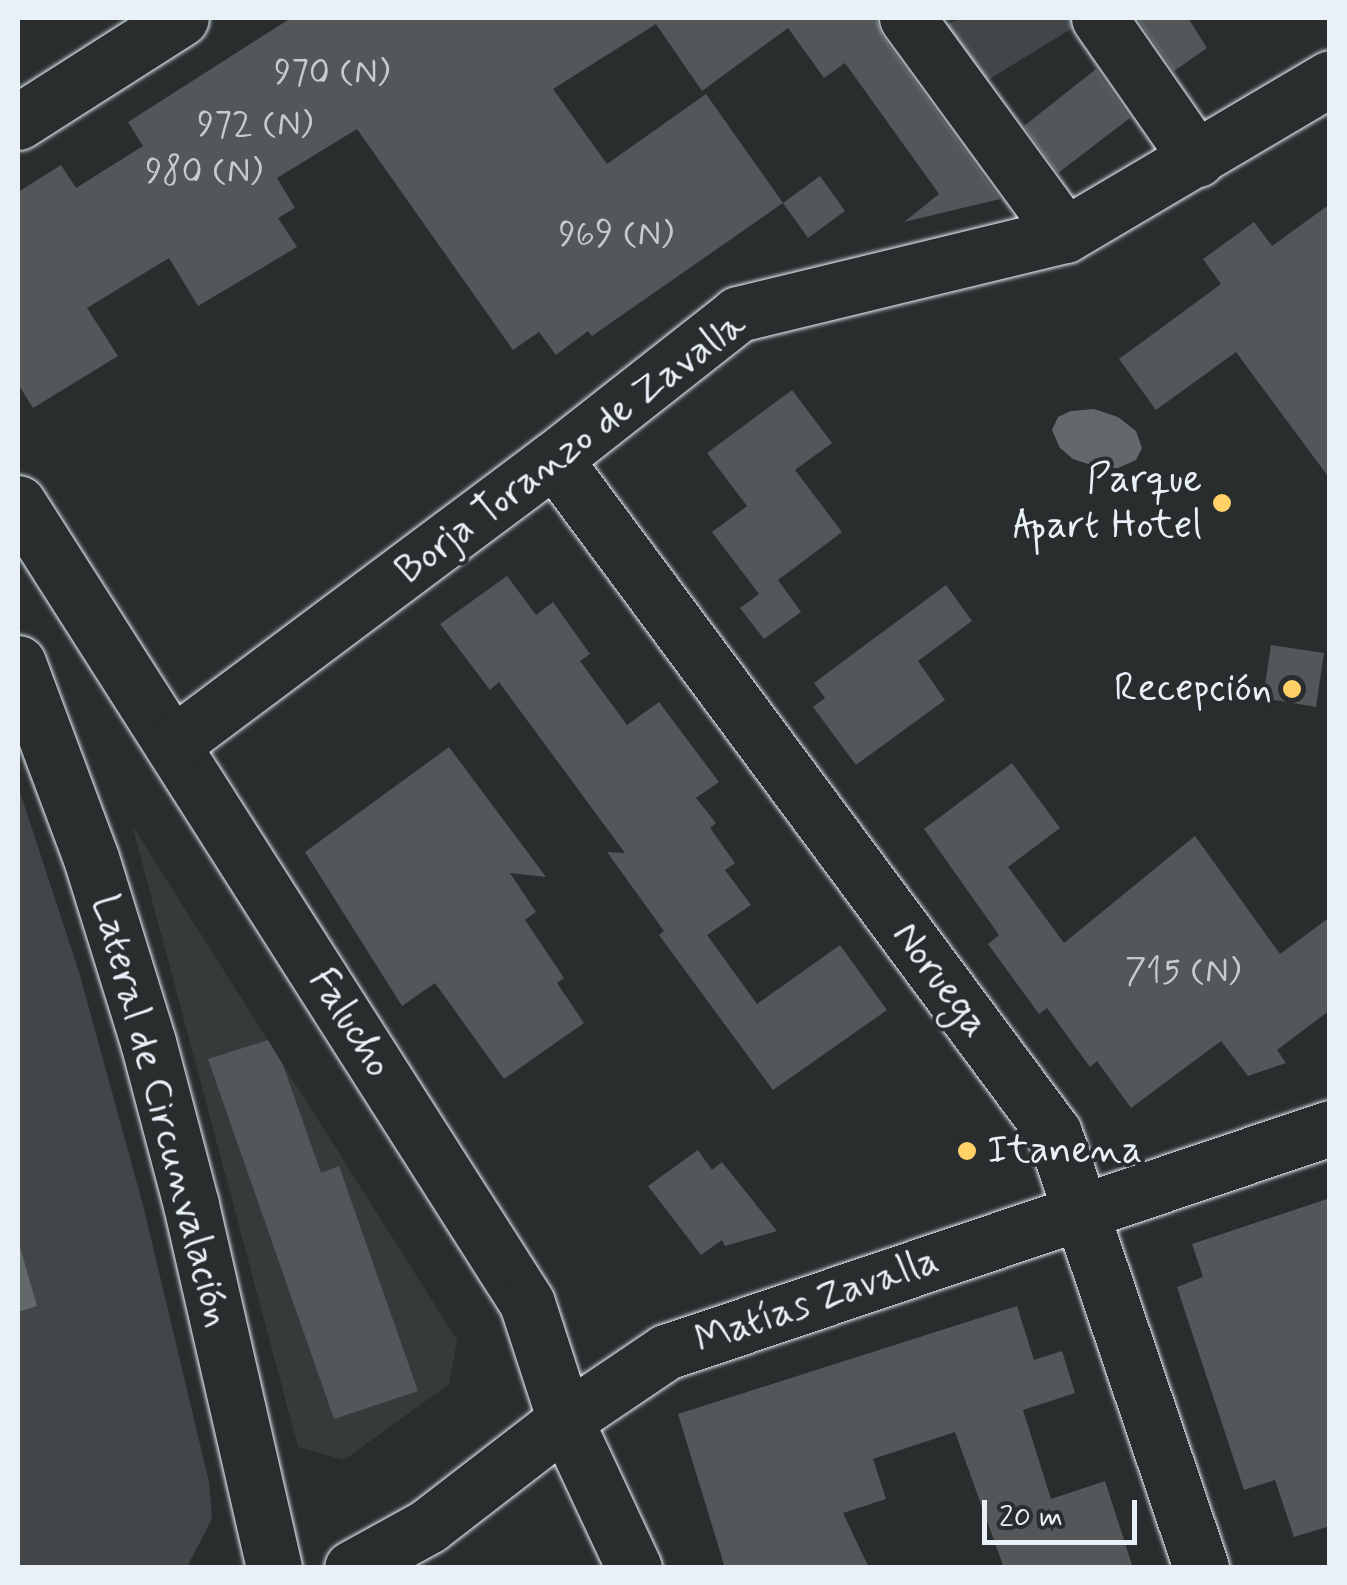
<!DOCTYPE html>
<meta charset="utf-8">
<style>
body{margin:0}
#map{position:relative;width:1347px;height:1585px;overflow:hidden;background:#2a2d2e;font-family:Mynerve,sans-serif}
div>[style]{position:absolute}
.built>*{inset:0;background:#363a3b}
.green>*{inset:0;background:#424648}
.water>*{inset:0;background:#63686b}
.building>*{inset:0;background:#535759}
.roads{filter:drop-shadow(0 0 2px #e8f1f8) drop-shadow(0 0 2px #e8f1f8)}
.street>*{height:55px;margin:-27.5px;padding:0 27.5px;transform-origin:27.5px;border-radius:27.5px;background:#2a2d2e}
.secondary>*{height:55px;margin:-27.5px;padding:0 27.5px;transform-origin:27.5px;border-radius:27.5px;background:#2a2d2e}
.dots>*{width:28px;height:28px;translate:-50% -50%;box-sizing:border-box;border:5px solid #2a2d2e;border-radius:50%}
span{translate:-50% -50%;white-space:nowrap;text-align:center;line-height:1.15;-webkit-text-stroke:8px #2a2d2e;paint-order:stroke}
.number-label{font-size:35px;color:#c3cad0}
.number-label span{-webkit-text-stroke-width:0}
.street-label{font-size:40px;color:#e8f1f8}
.poi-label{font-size:40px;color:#e8f1f8}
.right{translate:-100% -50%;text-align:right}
.left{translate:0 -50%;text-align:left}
.frame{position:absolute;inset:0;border:20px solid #e8f1f8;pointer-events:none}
.scale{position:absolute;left:982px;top:1500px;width:155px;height:45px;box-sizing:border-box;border:5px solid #e8f1f8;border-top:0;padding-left:12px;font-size:30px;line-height:35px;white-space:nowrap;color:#e8f1f8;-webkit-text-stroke:8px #2a2d2e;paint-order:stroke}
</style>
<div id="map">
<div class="built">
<div style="clip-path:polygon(132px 825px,457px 1340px,449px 1384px,344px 1460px,298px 1447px)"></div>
</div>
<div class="green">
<div style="clip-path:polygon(959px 18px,1075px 18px,1079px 24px,980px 85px,939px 29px)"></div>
<div style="clip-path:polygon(18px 786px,79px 972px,143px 1205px,209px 1482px,212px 1519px,187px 1567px,18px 1567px)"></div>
</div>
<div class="water">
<div style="clip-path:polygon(1094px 409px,1118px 417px,1136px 431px,1142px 448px,1136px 460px,1118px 468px,1100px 468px,1073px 459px,1060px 448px,1052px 430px,1058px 417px,1071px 411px)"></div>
<div style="clip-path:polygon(18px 1240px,37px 1306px,18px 1312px)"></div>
</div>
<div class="building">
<div style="clip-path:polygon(291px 18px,876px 18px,882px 36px,1000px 199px,904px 222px,939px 194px,845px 63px,824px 78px,788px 28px,702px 91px,656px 24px,553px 89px,607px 164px,706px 94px,783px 203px,592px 336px,588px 331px,556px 355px,539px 332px,513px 350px,357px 129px,277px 178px,295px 208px,278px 218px,297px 247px,198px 306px,169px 258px,87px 308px,118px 356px,33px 408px,18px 384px,18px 192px,61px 165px,76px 188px,143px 146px,128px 122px)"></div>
<div style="clip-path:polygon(1137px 18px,1188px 18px,1207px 48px,1174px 71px)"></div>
<div style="clip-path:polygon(1096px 69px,1130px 118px,1058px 173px,1024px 126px)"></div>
<div style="clip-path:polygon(820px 176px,845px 211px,808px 238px,783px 203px)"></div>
<div style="clip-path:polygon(1330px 204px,1330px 479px,1236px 352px,1156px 410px,1119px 359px,1221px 284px,1203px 259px,1254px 222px,1272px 246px)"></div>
<div style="clip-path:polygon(792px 390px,832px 443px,795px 470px,842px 532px,778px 580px,801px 612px,764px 639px,740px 608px,759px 594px,712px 532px,747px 506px,707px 453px)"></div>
<div style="clip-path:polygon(507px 576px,536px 615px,553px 602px,590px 654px,580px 661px,627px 725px,659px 702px,719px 782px,696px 798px,716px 823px,710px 828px,735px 863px,725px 870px,751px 905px,707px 935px,757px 1004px,840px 945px,887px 1010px,773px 1090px,659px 935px,664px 931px,607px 852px,625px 853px,499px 682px,490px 690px,440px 624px)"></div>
<div style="clip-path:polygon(946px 585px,972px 621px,918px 661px,945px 700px,856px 765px,813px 707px,825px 698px,814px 683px)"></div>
<div style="clip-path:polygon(1271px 645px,1324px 653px,1316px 707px,1263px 698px)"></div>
<div style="clip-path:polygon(449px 747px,546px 877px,510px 873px,536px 912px,525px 920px,564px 978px,557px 983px,584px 1023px,504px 1079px,435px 983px,402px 1006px,305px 852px)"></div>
<div style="clip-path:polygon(1012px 763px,1060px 828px,1008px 867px,1064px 943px,1195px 836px,1280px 954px,1330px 917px,1330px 1010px,1277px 1050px,1286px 1063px,1248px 1076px,1221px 1041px,1131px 1108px,1097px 1061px,1090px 1067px,1047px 1008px,1039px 1014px,988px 944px,999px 935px,924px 829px)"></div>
<div style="clip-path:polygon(268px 1040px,283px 1065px,321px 1173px,339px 1166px,418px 1391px,334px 1419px,208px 1059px)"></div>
<div style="clip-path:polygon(698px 1150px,712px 1170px,722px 1162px,777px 1231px,725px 1246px,722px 1240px,701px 1255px,648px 1186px)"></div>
<div style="clip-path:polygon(1330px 1198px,1330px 1526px,1294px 1537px,1275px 1480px,1244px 1490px,1177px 1287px,1203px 1277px,1192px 1244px)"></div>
<div style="clip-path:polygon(1017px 1306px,1034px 1360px,1062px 1351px,1075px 1393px,1023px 1410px,1051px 1499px,1105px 1481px,1133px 1568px,1004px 1568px,955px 1432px,873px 1459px,886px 1499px,843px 1513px,869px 1568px,725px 1568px,678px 1414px)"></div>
</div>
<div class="roads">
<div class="street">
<div style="left:907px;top:18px;width:268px;rotate:53.9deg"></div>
<div style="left:1099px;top:18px;width:172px;rotate:55.2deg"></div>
<div style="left:18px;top:122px;width:193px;rotate:-32.5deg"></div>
<div style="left:554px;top:459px;width:839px;rotate:53.43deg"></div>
<div style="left:1054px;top:1133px;width:459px;rotate:71.3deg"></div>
<div style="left:18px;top:503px;width:948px;rotate:57.53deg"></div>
<div style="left:527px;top:1303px;width:123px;rotate:72deg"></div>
<div style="left:565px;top:1420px;width:163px;rotate:65deg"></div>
<div style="left:173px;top:744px;width:476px;rotate:-36.8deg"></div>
<div style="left:554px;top:459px;width:234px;rotate:-38.2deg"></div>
<div style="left:738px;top:314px;width:336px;rotate:-13.6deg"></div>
<div style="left:1065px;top:235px;width:308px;rotate:-30.6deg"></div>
<div style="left:352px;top:1568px;width:87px;rotate:-28.9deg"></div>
<div style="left:428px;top:1526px;width:173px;rotate:-37.7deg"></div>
<div style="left:565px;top:1420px;width:122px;rotate:-34deg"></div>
<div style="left:666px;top:1352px;width:701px;rotate:-18.64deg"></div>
</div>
<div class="secondary">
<div style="left:18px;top:663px;width:208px;rotate:69.5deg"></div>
<div style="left:91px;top:858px;width:193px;rotate:72.8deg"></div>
<div style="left:148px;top:1042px;width:169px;rotate:75.2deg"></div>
<div style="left:191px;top:1205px;width:372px;rotate:77.1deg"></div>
</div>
</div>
<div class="dots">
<div style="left:1222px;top:503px;background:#ffd166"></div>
<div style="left:1292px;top:689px;background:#ffd166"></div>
<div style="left:967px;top:1151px;background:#ffd166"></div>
</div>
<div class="number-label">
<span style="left:332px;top:73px">970 (N)</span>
<span style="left:255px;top:125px">972 (N)</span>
<span style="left:204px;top:172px">980 (N)</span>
<span style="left:616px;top:235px">969 (N)</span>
<span style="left:1183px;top:972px">715 (N)</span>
</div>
<div class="street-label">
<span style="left:571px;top:448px;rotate:-37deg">Borja Toranzo de Zavalla</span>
<span style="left:940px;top:980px;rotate:53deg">Noruega</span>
<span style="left:350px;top:1023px;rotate:58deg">Falucho</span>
<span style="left:161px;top:1111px;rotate:75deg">Lateral de Circunvalación</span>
<span style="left:817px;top:1301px;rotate:-19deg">Matías Zavalla</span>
</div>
<div class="poi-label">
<span class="right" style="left:1202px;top:503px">Parque<br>Apart Hotel</span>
<span class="right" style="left:1272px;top:689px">Recepción</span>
<span class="left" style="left:987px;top:1151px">Itanena</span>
</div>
<div class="frame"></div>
<div class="scale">20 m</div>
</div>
